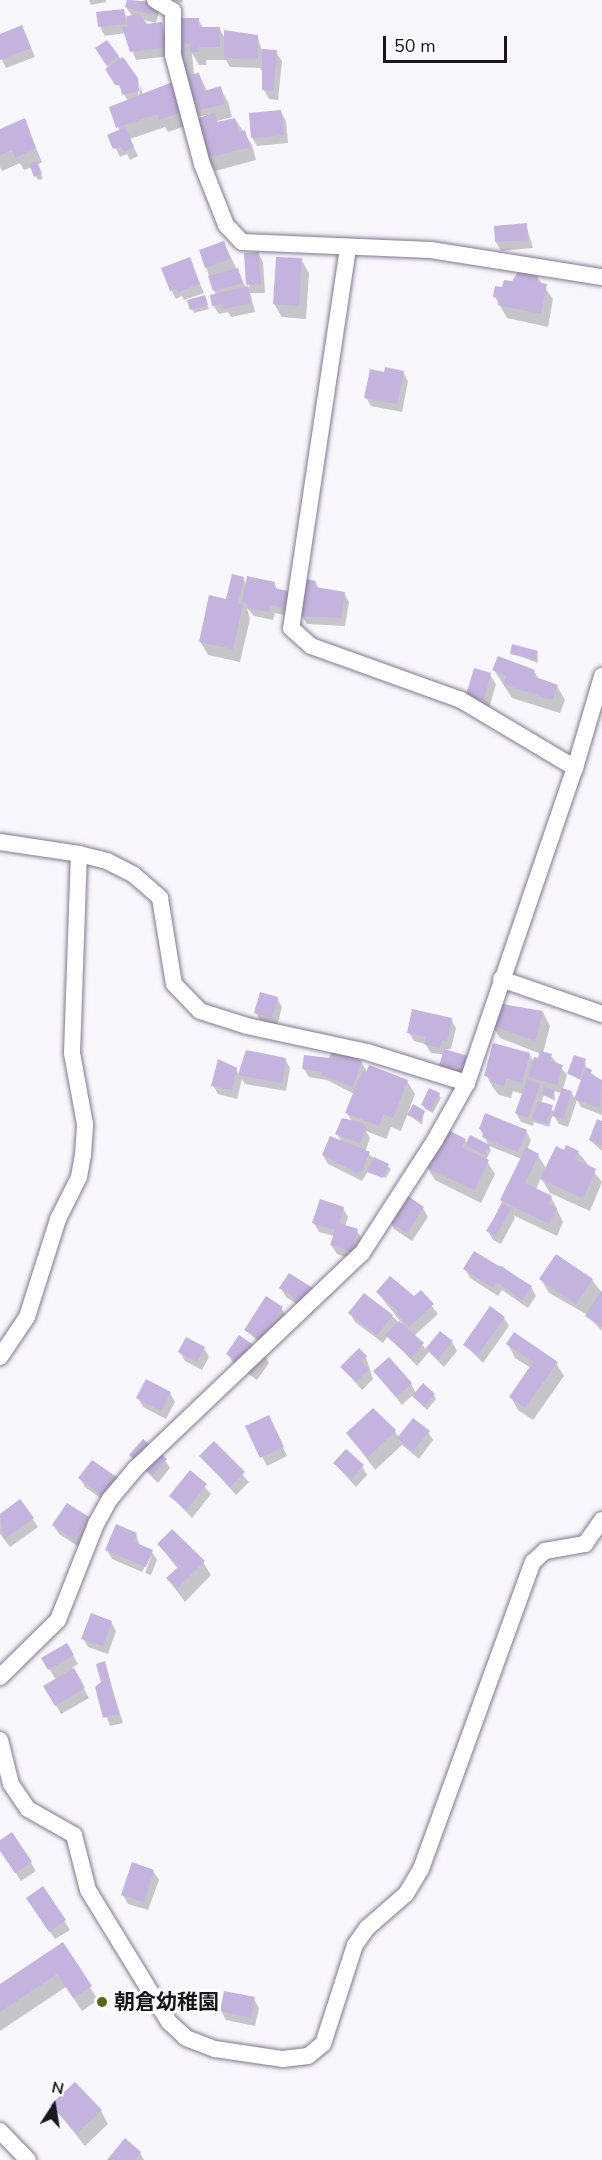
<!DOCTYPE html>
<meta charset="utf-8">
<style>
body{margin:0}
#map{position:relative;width:602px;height:2160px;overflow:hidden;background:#f8f7fc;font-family:"Nunito Sans","Noto Sans JP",sans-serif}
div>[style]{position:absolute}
.shadow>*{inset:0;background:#0003}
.building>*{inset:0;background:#c3b3de}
.roads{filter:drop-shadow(0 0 2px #81788f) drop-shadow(0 0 2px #81788f)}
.street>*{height:16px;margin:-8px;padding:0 8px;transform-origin:8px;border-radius:8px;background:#fff}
.dots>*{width:16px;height:16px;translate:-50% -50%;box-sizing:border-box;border:3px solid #fff;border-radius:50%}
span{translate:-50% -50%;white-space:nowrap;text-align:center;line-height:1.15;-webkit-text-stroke:6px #fff;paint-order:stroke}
.poi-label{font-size:21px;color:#19161e;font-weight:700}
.left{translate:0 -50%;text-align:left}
.north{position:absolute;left:24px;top:2076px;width:60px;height:60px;-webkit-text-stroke:4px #fff;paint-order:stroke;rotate:12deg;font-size:16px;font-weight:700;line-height:24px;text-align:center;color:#19161e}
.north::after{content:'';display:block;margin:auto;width:21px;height:27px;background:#19161e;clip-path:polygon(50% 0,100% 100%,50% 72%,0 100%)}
.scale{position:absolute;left:383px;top:36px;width:124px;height:27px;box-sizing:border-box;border:3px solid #19161e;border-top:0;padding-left:8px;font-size:18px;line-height:21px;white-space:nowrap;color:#19161e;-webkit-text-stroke:4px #fff;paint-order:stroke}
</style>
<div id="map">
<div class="shadow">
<div style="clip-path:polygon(89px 0,106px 0,106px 2px,91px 5px)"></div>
<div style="clip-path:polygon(128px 0,154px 3px,159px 12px,156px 23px,144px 20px,148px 25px,162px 24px,170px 56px,136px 60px,126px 33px,105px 36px,100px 27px,123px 11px,127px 17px,132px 16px,126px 7px)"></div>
<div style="clip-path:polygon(171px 0,183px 0,182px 3px)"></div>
<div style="clip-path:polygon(198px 19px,203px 28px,219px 28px,226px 40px,257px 36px,262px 50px,276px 52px,282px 61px,278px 100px,269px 99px,264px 90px,265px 76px,260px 68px,230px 67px,226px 60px,206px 60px,206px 65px,199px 65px,192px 53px,194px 75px,199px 74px,207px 91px,220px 88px,228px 102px,232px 117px,217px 121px,219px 124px,235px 119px,252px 145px,256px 160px,215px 171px,207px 158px,206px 115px,197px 117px,190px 103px,179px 20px)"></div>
<div style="clip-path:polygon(0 35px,26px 35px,35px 57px,6px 68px,0 56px)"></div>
<div style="clip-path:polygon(107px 42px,136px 78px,139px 98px,140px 85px,143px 95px,174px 83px,191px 124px,168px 132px,165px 127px,130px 139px,138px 156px,130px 160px,127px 154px,120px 157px,109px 135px,120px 131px,118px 127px,128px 101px,97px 49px)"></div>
<div style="clip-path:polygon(281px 112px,286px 121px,288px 143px,257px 146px,252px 137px)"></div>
<div style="clip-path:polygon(24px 120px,42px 162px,37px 165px,43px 179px,38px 180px,32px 167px,24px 170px,20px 163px,2px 171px,0 167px,0 130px)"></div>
<div style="clip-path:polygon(526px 225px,533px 248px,501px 251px,496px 242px)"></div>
<div style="clip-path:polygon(224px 243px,246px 288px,249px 287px,258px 253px,263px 262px,265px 293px,250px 293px,255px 312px,231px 317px,228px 312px,219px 314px,213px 305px,216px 295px,206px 267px)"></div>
<div style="clip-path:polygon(189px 259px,204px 293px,184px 300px,182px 296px,176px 299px,171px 290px)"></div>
<div style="clip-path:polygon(301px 259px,309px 273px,306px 319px,282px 317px,274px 304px)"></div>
<div style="clip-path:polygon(537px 277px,553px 299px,548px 327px,507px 318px,495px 297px,513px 283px)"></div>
<div style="clip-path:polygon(204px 297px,209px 309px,194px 313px,192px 309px)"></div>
<div style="clip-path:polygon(403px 372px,408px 381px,402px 412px,371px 406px,366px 397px,386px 374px)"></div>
<div style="clip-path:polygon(243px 578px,247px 586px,274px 583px,278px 591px,287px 592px,292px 601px,289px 616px,275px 613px,273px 620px,254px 616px,247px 608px,250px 619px,240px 662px,208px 655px,200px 641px)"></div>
<div style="clip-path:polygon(315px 582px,320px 590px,344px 593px,349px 602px,345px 626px,307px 624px,302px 616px)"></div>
<div style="clip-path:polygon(537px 652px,538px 663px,512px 653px)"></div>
<div style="clip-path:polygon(494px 670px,534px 671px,539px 680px,557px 686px,565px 700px,560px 713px,512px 698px)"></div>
<div style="clip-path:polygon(490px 675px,496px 684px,489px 708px,468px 695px)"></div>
<div style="clip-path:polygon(277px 998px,282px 1007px,277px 1026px,261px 1022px,256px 1013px)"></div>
<div style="clip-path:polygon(evenodd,543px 1012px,550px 1026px,543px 1053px,551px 1056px,567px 1075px,563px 1089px,571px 1092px,576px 1100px,582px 1081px,569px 1074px,585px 1061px,586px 1069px,602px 1081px,602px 1115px,581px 1107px,577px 1100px,568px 1127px,559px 1124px,553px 1114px,549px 1127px,534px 1122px,533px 1126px,521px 1122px,516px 1113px,523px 1094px,513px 1091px,511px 1098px,499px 1095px,494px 1089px,486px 1075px,529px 1054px,534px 1062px,539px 1060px,541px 1054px,500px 1038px,492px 1025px,543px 1012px,554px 1091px,561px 1093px,555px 1112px,541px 1103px,544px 1095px,555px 1101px,554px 1091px)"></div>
<div style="clip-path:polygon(451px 1019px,456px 1028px,451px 1049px,443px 1050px,467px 1057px,431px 1053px,425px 1044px,414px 1041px,409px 1032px)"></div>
<div style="clip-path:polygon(285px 1059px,290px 1068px,286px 1091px,245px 1084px,242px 1079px,237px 1099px,218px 1094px,213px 1085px,236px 1069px,239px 1075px,242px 1062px)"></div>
<div style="clip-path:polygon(361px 1062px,368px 1073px,407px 1081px,415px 1094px,401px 1131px,391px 1127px,386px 1139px,366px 1131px,370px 1138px,365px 1152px,391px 1169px,386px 1178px,368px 1171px,362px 1181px,328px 1164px,323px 1155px,342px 1142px,337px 1134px,354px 1125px,347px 1113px,354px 1094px,327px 1080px,309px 1077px,304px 1069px)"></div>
<div style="clip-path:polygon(439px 1094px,441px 1098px,433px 1113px,425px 1109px,423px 1105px)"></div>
<div style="clip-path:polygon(424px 1112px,422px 1125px,408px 1114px)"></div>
<div style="clip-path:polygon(602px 1122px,602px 1151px,590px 1140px)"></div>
<div style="clip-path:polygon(480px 1129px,526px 1131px,531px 1140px,527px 1150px,538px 1155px,547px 1170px,565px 1152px,578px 1152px,602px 1182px,590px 1211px,550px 1193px,541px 1178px,536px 1189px,551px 1197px,563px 1222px,557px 1236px,513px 1215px,515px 1218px,501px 1244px,493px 1240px,488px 1231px,522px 1159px,489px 1146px,491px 1150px,486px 1160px,495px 1174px,481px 1203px,435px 1180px,427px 1167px,465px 1140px,467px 1144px,489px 1146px)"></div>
<div style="clip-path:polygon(343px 1208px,348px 1217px,345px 1227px,357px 1231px,362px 1239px,355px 1260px,337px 1254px,331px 1245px,334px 1236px,319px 1232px,314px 1223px)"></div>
<div style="clip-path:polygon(423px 1208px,428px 1217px,412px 1241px,394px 1229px,389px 1220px)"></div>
<div style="clip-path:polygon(502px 1266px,531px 1287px,536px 1296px,528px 1308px,502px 1290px,498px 1296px,470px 1278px,465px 1269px)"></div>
<div style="clip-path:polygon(541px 1279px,592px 1280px,602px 1293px,602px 1331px,586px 1314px,549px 1293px)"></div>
<div style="clip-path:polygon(281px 1289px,320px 1300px,312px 1314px,286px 1297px)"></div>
<div style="clip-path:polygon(421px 1292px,438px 1314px,414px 1336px,426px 1349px,440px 1333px,452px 1342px,457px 1351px,444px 1367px,429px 1352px,417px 1366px,388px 1336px,383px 1343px,355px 1322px,350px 1313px,392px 1316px,407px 1330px,378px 1293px,414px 1298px)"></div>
<div style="clip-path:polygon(281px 1308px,286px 1316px,265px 1348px,246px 1330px)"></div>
<div style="clip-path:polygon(504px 1318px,509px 1326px,483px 1363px,465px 1345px)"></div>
<div style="clip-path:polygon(508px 1344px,556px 1363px,564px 1376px,533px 1420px,518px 1410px,511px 1397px,531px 1368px,515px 1358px)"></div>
<div style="clip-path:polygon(204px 1348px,209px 1357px,202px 1370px,185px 1361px,180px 1352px)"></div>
<div style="clip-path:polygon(228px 1354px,264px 1354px,269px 1363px,257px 1380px,233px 1363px)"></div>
<div style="clip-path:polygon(366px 1357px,373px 1379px,362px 1390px,342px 1367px)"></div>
<div style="clip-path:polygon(375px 1371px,411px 1384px,416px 1393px,434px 1395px,436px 1399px,427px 1410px,413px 1395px,402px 1405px)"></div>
<div style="clip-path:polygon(170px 1393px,175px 1402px,166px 1419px,143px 1407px,138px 1398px)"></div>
<div style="clip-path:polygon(273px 1426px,287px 1456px,267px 1466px,247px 1427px)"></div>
<div style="clip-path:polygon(395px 1431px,399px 1438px,428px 1432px,433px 1440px,419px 1459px,402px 1445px,375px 1470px,348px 1433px)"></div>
<div style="clip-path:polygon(214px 1443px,249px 1482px,236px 1495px,201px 1456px)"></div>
<div style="clip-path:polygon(131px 1456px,165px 1460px,170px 1468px,158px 1483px)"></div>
<div style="clip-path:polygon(92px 1462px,110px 1505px,85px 1487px,80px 1478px)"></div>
<div style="clip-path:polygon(335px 1464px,362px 1466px,367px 1475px,356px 1487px)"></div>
<div style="clip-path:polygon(191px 1472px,211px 1494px,192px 1518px,171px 1496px)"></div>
<div style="clip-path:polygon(20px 1501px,38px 1527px,10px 1547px,0 1534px,0 1516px)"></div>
<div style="clip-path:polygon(88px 1518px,93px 1527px,79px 1547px,59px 1534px,54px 1526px)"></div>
<div style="clip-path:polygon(136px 1534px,140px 1547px,152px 1552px,157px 1560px,151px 1575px,145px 1573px,152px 1555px,142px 1572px,112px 1559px,107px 1550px)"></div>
<div style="clip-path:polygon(159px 1545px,203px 1562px,211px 1575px,185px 1602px,168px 1579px,178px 1569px)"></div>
<div style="clip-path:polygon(111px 1622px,116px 1631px,108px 1654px,88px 1647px,83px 1638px)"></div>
<div style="clip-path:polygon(67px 1645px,78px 1664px,72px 1668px,89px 1698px,61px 1714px,45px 1686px,56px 1680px,43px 1658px)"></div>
<div style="clip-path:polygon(104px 1663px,123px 1723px,110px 1726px,96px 1687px,102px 1682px)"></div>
<div style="clip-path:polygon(0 1842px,31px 1863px,36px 1871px,21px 1881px,0 1849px)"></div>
<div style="clip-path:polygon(153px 1871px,159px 1880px,148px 1910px,128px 1904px,123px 1895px)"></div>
<div style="clip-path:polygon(43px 1888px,70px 1930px,55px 1939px,33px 1907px)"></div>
<div style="clip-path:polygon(62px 1944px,98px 2000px,82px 2011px,66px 1987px,0 2031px,0 1985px)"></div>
<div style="clip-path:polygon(254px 1999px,259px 2008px,255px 2026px,226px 2020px,221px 2011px)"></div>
<div style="clip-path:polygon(52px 2105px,101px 2111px,108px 2124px,85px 2146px)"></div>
<div style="clip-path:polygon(140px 2153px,144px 2160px,109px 2160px)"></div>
</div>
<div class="building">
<div style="clip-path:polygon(127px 0,155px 2px,151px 15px,125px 7px)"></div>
<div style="clip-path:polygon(124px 9px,126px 24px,98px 27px,96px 12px)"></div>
<div style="clip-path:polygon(139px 14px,146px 24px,162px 22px,166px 47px,130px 52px,122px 27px,128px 27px,127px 16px)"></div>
<div style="clip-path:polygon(177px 18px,199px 18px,199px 27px,220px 27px,220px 47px,199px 47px,199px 52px,190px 52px,190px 44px,185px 43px,184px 59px,188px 75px,199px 73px,204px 91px,221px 86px,225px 104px,199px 110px,197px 102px,188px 104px,178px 60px)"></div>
<div style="clip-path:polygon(22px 25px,31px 48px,0 60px,0 34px)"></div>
<div style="clip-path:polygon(224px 30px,258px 35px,258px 59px,224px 58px)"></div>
<div style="clip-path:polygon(107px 40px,119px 56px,106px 65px,95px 48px)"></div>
<div style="clip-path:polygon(262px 49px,277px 50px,273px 91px,262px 90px)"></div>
<div style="clip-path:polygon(123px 57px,138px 78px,139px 91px,122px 95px,120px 85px,115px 85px,105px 69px)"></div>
<div style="clip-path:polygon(175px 81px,185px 111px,159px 120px,157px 114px,116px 128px,109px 107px)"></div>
<div style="clip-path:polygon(281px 110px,284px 135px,251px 138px,249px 113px)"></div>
<div style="clip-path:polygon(215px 113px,217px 122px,235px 118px,239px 132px,245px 130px,250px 147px,206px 158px,195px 119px)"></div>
<div style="clip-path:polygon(25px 118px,36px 148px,15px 158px,12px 150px,0 155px,0 129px)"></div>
<div style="clip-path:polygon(125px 127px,134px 147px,124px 152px,121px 146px,113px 149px,107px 135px)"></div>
<div style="clip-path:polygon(37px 161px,42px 174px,34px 177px,29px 164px)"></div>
<div style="clip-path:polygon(527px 223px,528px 240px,495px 242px,494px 226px)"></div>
<div style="clip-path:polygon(224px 241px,230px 259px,205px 268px,199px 250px)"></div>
<div style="clip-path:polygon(259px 252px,261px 284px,246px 285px,244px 253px)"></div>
<div style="clip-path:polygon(190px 257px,200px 284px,178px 292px,176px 288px,170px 291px,161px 268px)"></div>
<div style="clip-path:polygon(276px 257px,302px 258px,299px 306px,273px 304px)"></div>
<div style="clip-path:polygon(238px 268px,243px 283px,213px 291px,208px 276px)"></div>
<div style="clip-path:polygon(518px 272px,538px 276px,537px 282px,547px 284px,541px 314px,498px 305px,499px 298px,493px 297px,495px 286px,502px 287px,504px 280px,512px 281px)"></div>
<div style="clip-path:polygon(248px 286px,251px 303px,224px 309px,223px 304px,212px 306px,210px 295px)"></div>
<div style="clip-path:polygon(205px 295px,208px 305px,190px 310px,187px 300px)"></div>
<div style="clip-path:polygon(385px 367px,404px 371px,397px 404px,364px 398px,370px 369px,384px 372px)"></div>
<div style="clip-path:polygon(232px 574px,244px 577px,238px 603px,243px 604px,233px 649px,199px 642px,209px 595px,226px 599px)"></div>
<div style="clip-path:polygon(247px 576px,275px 582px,274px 588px,288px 591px,284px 608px,270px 605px,269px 612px,247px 608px,248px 604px,242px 602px)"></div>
<div style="clip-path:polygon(306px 579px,316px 581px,315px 587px,345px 592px,341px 618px,301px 616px)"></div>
<div style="clip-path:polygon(512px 644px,538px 651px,536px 660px,510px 654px)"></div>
<div style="clip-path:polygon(498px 656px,535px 670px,533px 676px,558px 685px,552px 700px,503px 684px,506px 676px,492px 670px)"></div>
<div style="clip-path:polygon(474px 668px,491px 673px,484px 700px,466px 695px)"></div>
<div style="clip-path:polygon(260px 992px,278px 997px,272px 1018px,254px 1013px)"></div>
<div style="clip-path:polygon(497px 1003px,543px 1011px,535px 1041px,491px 1025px)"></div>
<div style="clip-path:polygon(412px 1009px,452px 1018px,447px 1041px,442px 1040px,440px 1048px,424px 1044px,426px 1037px,407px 1033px)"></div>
<div style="clip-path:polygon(493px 1043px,530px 1053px,522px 1083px,506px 1078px,504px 1086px,490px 1082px,491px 1077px,484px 1076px)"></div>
<div style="clip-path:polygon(333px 1049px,362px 1061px,353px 1087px,322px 1075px,323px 1072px,302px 1069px,304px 1055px,329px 1058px)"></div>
<div style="clip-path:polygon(444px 1049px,468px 1056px,462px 1076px,438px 1069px)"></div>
<div style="clip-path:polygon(246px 1050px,286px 1058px,282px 1083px,238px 1075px)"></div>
<div style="clip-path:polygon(540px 1051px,552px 1054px,550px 1061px,563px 1065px,557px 1085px,528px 1077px,534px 1057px,538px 1058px)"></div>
<div style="clip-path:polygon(574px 1055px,586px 1059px,580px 1078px,567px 1074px)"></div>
<div style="clip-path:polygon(218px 1059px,237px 1068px,232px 1090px,211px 1086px)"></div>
<div style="clip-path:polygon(369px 1065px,408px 1080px,393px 1118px,383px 1114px,379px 1126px,345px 1113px,362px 1071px,366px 1073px)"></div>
<div style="clip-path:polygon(586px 1067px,592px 1070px,590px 1075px,602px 1080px,600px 1108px,574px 1099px)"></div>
<div style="clip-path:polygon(527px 1079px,540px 1084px,528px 1118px,515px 1113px)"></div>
<div style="clip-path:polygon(544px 1087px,555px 1090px,553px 1098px,542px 1095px)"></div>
<div style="clip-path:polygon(429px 1088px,440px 1093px,431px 1110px,421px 1105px)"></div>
<div style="clip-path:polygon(562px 1088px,572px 1091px,563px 1119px,552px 1116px)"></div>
<div style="clip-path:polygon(538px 1101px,553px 1105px,547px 1124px,532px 1119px)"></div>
<div style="clip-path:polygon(413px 1104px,425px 1111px,420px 1121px,407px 1115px)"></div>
<div style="clip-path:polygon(485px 1113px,527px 1130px,518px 1152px,482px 1137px,484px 1131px,479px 1129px)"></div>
<div style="clip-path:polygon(342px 1118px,363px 1123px,366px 1128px,360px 1143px,335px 1134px)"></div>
<div style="clip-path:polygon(597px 1119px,602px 1121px,602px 1145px,589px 1140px)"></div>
<div style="clip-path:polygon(444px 1128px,466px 1139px,462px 1147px,489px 1160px,474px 1190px,425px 1167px)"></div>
<div style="clip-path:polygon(470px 1135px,490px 1145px,485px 1155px,465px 1145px)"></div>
<div style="clip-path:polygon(330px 1136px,370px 1152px,362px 1170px,357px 1173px,322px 1155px)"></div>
<div style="clip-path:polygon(566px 1145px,579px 1151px,575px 1159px,596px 1169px,583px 1198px,540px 1179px,556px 1146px,564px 1150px)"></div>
<div style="clip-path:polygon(526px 1147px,539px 1154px,525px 1183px,552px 1196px,548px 1204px,557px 1208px,549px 1224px,500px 1200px)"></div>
<div style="clip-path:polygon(374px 1157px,389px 1164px,383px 1178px,367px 1172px)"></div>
<div style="clip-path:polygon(405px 1194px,424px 1207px,407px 1233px,387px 1220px)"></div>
<div style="clip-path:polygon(320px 1199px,344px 1207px,339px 1223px,358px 1229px,351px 1252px,330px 1245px,335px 1230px,312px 1223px)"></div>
<div style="clip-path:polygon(503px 1203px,511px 1209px,496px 1236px,486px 1231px)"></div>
<div style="clip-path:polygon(474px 1251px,532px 1286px,522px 1300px,497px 1282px,493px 1288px,463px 1269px)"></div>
<div style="clip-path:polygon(556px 1254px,593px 1279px,576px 1304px,539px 1279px)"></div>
<div style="clip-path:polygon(289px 1273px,316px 1290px,307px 1306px,279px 1288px)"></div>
<div style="clip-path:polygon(390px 1276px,414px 1296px,421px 1290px,434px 1304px,409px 1327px,396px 1313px,398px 1311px,376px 1292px)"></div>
<div style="clip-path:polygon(602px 1290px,602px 1327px,585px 1316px)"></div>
<div style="clip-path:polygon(364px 1293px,393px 1315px,377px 1335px,348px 1313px)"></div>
<div style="clip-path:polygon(266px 1296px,283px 1307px,260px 1340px,244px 1330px)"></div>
<div style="clip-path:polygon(490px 1306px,505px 1317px,478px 1355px,463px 1345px)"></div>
<div style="clip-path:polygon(399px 1321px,424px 1343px,411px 1358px,385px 1335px)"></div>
<div style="clip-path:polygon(440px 1331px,453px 1341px,438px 1359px,426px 1348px)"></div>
<div style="clip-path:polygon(514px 1332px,558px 1362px,525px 1408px,509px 1397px,533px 1362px,506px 1344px)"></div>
<div style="clip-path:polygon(239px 1335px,265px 1353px,251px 1372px,226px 1354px)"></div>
<div style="clip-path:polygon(186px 1337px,205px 1347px,197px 1362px,178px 1352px)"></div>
<div style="clip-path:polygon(359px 1348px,367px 1356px,361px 1362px,369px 1369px,356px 1382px,340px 1367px)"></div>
<div style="clip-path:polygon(389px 1357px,412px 1383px,396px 1397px,373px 1371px)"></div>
<div style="clip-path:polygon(146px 1379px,171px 1392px,161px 1411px,136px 1398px)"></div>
<div style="clip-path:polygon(423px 1383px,435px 1394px,424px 1407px,412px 1396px)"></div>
<div style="clip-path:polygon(373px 1408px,396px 1430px,367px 1458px,346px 1433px)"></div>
<div style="clip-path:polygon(269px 1415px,284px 1447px,260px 1458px,245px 1426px)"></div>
<div style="clip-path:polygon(413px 1418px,430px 1431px,413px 1451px,397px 1438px)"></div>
<div style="clip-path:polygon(143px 1439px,167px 1459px,153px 1475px,129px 1455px)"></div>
<div style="clip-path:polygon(214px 1441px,245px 1472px,230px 1487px,199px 1456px)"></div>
<div style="clip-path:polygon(346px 1449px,364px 1465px,351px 1479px,333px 1463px)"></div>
<div style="clip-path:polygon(92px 1460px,118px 1478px,104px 1497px,78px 1478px)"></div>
<div style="clip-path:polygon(190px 1470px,207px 1484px,186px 1510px,169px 1496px)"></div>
<div style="clip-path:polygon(20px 1499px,34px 1518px,4px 1539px,0 1514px)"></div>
<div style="clip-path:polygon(67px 1503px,89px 1517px,74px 1540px,52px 1525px)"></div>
<div style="clip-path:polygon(116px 1524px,137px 1533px,134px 1542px,153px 1550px,146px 1567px,105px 1550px)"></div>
<div style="clip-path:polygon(172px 1529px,205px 1561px,177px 1589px,166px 1578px,179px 1566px,157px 1544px)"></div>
<div style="clip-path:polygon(91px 1613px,112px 1621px,103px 1646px,81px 1639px)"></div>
<div style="clip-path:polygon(67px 1643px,74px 1655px,48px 1670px,41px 1658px)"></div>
<div style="clip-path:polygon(105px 1661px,119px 1714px,103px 1718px,95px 1687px,101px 1682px,96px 1664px)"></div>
<div style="clip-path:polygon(74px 1668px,85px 1688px,55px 1706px,43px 1686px)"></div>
<div style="clip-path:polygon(12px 1832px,32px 1862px,15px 1873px,0 1851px,0 1840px)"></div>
<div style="clip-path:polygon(132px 1862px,154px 1870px,144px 1902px,121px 1895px)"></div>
<div style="clip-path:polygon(43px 1886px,66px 1920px,49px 1932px,26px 1898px)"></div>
<div style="clip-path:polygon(63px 1942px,92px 1986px,73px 1998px,57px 1974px,0 2012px,0 1984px)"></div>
<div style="clip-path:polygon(224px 1991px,255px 1997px,251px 2018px,220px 2011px)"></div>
<div style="clip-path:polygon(75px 2082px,102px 2110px,77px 2133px,50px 2105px)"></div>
<div style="clip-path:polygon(125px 2138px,141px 2152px,135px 2160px,107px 2160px)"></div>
</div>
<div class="roads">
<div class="street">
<div style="left:155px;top:0;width:21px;rotate:31deg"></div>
<div style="left:173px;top:11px;width:44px;rotate:90deg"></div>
<div style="left:173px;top:55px;width:113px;rotate:75.1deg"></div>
<div style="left:202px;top:164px;width:66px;rotate:68.5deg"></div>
<div style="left:226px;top:225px;width:23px;rotate:47deg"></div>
<div style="left:242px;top:242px;width:189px;rotate:2.4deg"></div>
<div style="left:431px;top:250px;width:173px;rotate:9deg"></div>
<div style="left:348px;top:248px;width:384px;rotate:98.5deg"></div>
<div style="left:291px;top:628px;width:27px;rotate:42deg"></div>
<div style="left:311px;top:646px;width:159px;rotate:19.8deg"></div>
<div style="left:461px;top:700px;width:133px;rotate:30.8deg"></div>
<div style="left:0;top:842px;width:80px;rotate:8.6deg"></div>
<div style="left:79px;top:854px;width:29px;rotate:14deg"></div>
<div style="left:107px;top:861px;width:30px;rotate:27deg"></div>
<div style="left:134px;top:875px;width:35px;rotate:41deg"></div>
<div style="left:160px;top:898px;width:87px;rotate:80.8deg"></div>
<div style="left:174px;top:984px;width:37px;rotate:46deg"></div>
<div style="left:200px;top:1011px;width:49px;rotate:17.7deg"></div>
<div style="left:247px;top:1026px;width:123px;rotate:12.2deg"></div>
<div style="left:367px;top:1052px;width:105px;rotate:17.2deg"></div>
<div style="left:501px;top:979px;width:107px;rotate:19.1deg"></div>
<div style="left:0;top:1357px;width:48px;rotate:-56deg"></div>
<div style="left:27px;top:1317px;width:103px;rotate:-72.4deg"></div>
<div style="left:58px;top:1219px;width:47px;rotate:-63.4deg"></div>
<div style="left:79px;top:1177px;width:22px;rotate:-80deg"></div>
<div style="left:83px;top:1155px;width:31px;rotate:-86deg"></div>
<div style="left:85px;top:1124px;width:72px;rotate:-100.4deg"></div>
<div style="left:72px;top:1053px;width:199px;rotate:-88deg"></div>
<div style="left:0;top:1677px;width:81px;rotate:-44.5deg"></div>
<div style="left:58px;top:1620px;width:103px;rotate:-68.4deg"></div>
<div style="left:96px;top:1524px;width:29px;rotate:-61deg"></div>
<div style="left:110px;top:1499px;width:39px;rotate:-50deg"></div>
<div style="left:135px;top:1469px;width:313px;rotate:-43.6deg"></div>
<div style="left:362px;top:1253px;width:135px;rotate:-57.1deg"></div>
<div style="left:435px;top:1140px;width:65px;rotate:-60.7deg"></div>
<div style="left:467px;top:1083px;width:333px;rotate:-71.1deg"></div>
<div style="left:575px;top:768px;width:96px;rotate:-73.6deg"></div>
<div style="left:0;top:1740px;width:45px;rotate:76deg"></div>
<div style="left:11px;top:1784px;width:30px;rotate:56deg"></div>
<div style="left:28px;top:1809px;width:53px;rotate:29.5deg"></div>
<div style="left:74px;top:1835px;width:57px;rotate:75.7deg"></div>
<div style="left:88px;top:1890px;width:155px;rotate:58.5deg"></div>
<div style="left:169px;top:2022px;width:23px;rotate:43deg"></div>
<div style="left:186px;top:2038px;width:31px;rotate:21deg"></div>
<div style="left:215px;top:2049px;width:69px;rotate:8.4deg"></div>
<div style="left:283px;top:2059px;width:25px;rotate:-7deg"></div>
<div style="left:308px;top:2056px;width:19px;rotate:-39deg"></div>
<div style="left:323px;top:2044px;width:104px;rotate:-72.1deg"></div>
<div style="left:355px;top:1945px;width:21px;rotate:-55deg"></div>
<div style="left:367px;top:1928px;width:52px;rotate:-41.1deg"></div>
<div style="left:406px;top:1894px;width:29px;rotate:-59deg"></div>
<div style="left:421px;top:1869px;width:327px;rotate:-70deg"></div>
<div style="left:533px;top:1562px;width:16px;rotate:-43deg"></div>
<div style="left:545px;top:1551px;width:41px;rotate:-9.9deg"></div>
<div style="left:585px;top:1544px;width:29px;rotate:-55deg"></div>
<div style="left:0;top:2131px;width:40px;rotate:46deg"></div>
</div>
</div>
<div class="dots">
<div style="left:102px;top:2002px;background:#576914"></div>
</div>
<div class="poi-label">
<span class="left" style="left:114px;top:2002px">朝倉幼稚園</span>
</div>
<div class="north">N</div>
<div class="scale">50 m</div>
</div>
